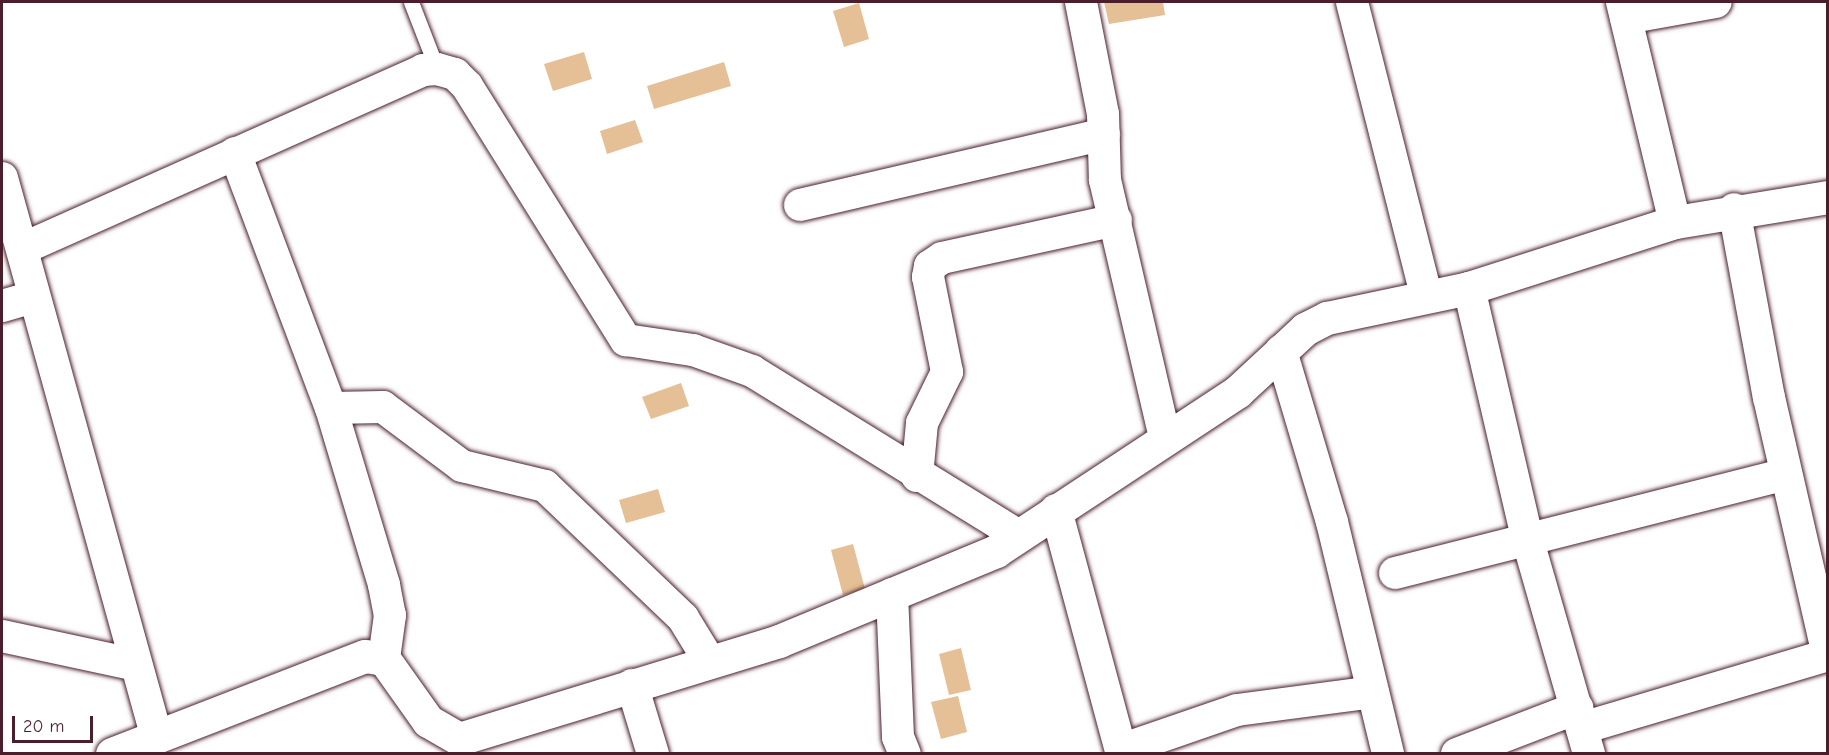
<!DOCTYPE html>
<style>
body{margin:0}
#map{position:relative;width:1829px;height:755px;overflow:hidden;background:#fff;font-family:"Comic Neue",sans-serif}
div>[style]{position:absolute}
.building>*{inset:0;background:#e5bf95}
.roads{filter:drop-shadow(0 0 2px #4a1f2b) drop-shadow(0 0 2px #4a1f2b)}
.service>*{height:15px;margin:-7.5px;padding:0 7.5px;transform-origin:7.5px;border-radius:7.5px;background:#fff}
.minor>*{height:32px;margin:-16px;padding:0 16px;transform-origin:16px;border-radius:16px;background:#fff}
.tertiary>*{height:33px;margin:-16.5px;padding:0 16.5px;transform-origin:16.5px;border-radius:16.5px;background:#fff}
span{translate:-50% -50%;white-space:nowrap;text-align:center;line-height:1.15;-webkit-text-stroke:6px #fff;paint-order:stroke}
.frame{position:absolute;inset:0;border:3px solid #4a1f2b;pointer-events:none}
.scale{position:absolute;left:12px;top:716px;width:81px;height:27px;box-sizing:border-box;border:3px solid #4a1f2b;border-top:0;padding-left:8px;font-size:18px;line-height:21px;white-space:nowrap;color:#4a1f2b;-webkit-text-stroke:4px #fff;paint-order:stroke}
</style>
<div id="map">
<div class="building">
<div style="clip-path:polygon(1104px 2px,1163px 2px,1165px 15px,1109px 24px)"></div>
<div style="clip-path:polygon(859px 3px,869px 39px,844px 47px,833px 11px)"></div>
<div style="clip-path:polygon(584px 52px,592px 79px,553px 91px,544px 64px)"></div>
<div style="clip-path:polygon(724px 62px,731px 86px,654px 109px,647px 86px)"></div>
<div style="clip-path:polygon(635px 120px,643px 142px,607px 154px,600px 131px)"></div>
<div style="clip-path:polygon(681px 383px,689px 406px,651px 419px,642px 397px)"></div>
<div style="clip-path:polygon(658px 489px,665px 512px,626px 523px,619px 500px)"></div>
<div style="clip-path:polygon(853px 544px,865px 589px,843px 595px,831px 550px)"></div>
<div style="clip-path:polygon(961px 648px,971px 690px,949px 695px,939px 654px)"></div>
<div style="clip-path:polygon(958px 696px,967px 732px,941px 739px,931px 702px)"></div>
</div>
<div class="roads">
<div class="service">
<div style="left:411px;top:2px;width:72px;rotate:68.8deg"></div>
</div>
<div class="minor">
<div style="left:1081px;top:2px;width:114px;rotate:78.9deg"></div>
<div style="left:1103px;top:114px;width:66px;rotate:88.3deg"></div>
<div style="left:1105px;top:180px;width:264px;rotate:76.9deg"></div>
<div style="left:1352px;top:2px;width:301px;rotate:75.8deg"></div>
<div style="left:1622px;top:2px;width:226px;rotate:76.5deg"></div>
<div style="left:1626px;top:18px;width:91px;rotate:-10.1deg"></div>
<div style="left:235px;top:153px;width:272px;rotate:69.4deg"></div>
<div style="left:331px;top:408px;width:185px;rotate:73.3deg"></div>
<div style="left:384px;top:585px;width:31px;rotate:79deg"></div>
<div style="left:390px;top:615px;width:44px;rotate:97.8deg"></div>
<div style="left:2px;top:178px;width:581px;rotate:74.53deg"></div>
<div style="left:800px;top:205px;width:312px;rotate:-13.1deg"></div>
<div style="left:24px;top:248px;width:437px;rotate:-24deg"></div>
<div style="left:423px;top:70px;width:14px;rotate:-4deg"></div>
<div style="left:437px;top:69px;width:19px;rotate:16deg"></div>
<div style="left:455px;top:74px;width:17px;rotate:45deg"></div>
<div style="left:467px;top:86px;width:300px;rotate:58deg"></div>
<div style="left:626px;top:340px;width:68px;rotate:8.5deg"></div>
<div style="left:693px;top:350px;width:63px;rotate:19.6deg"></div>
<div style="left:752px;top:371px;width:314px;rotate:31.7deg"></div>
<div style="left:1469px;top:288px;width:260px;rotate:76.9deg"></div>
<div style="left:1528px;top:541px;width:222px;rotate:74deg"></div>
<div style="left:2px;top:306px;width:33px;rotate:-16deg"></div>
<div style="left:1281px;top:351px;width:178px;rotate:73.4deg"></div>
<div style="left:1332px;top:522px;width:239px;rotate:76.4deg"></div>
<div style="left:331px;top:408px;width:52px;rotate:-1.1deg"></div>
<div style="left:383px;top:407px;width:99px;rotate:36.8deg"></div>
<div style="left:462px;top:466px;width:85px;rotate:13.5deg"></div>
<div style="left:545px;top:486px;width:191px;rotate:43.7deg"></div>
<div style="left:683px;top:618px;width:52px;rotate:58.5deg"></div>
<div style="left:917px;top:476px;width:53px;rotate:-84.6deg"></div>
<div style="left:922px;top:423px;width:57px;rotate:-63.9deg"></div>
<div style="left:947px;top:372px;width:97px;rotate:-101.3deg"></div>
<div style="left:928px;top:277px;width:11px;rotate:-80deg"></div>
<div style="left:930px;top:266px;width:14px;rotate:-34deg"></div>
<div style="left:942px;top:258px;width:178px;rotate:-12.3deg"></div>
<div style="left:1056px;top:510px;width:253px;rotate:74.9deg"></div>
<div style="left:1395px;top:573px;width:403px;rotate:-14.2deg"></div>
<div style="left:892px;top:594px;width:143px;rotate:87.6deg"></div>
<div style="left:898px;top:737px;width:18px;rotate:68deg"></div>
<div style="left:2px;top:636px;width:137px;rotate:12.2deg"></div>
<div style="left:632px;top:685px;width:72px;rotate:73.1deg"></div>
<div style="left:1582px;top:728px;width:257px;rotate:-16.5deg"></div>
<div style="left:1828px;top:655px;width:264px;rotate:-102.9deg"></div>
<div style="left:1769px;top:398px;width:192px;rotate:-100.5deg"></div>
<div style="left:1121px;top:750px;width:123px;rotate:-19deg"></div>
<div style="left:1237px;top:710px;width:137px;rotate:-7.5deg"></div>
<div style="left:1457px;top:754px;width:129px;rotate:-21deg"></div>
</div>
<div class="tertiary">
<div style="left:112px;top:754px;width:271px;rotate:-21.2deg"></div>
<div style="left:365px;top:656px;width:19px;rotate:9deg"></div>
<div style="left:384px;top:659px;width:76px;rotate:54.6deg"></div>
<div style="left:428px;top:721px;width:36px;rotate:30deg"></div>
<div style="left:459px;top:739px;width:335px;rotate:-17deg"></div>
<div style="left:779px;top:641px;width:235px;rotate:-22.5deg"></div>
<div style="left:996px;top:551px;width:289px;rotate:-33.4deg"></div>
<div style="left:1237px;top:392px;width:93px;rotate:-42.8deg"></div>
<div style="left:1305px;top:329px;width:25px;rotate:-27deg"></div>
<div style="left:1327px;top:318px;width:145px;rotate:-11.9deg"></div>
<div style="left:1469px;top:288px;width:216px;rotate:-17.8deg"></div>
<div style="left:1675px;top:222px;width:155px;rotate:-9.3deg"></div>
</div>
</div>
<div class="frame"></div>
<div class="scale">20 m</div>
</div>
